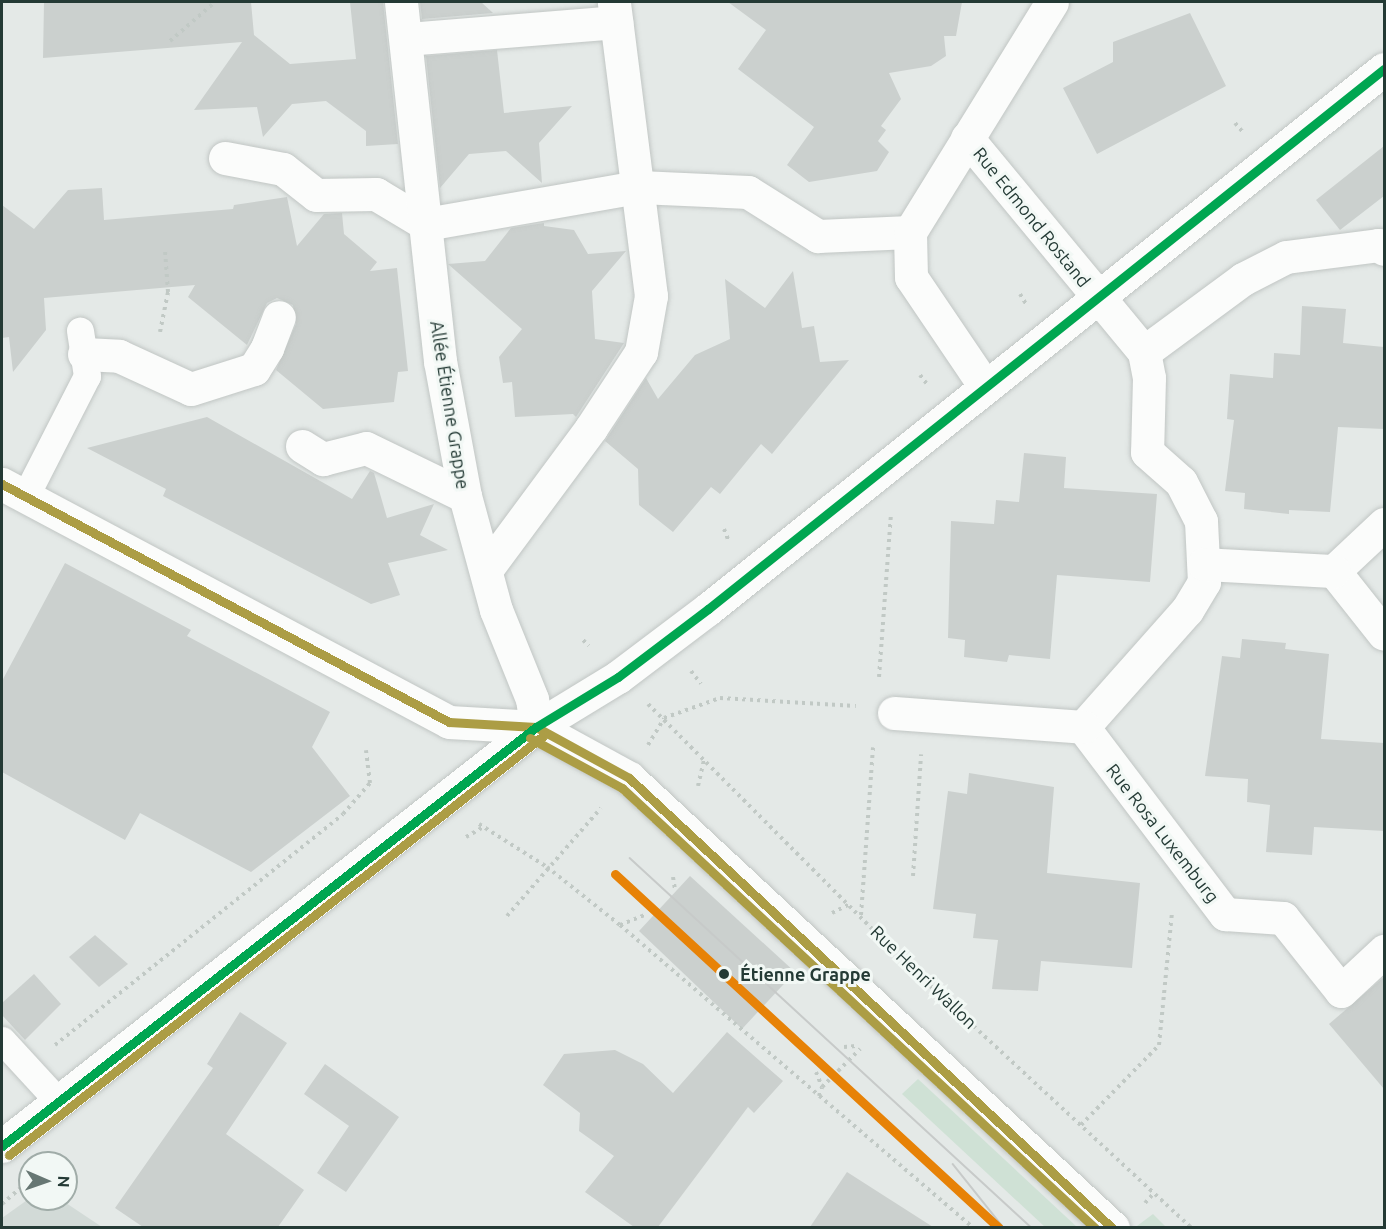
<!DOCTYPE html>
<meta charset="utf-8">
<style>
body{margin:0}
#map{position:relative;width:1386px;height:1229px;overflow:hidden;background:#e4e9e7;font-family:Ubuntu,sans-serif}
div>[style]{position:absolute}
.built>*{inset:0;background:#d2dad7}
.green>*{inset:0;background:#cfe1d5}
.building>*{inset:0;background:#cbd0ce}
.path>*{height:4px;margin-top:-2px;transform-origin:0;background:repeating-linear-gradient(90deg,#c1c9c5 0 3px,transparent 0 7.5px)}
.roads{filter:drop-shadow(0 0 2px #c1c6c4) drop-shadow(0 0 2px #c1c6c4)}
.lane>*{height:27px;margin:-13.5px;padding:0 13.5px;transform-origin:13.5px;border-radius:13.5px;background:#fbfcfb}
.street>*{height:33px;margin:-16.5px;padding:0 16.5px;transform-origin:16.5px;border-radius:16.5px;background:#fbfcfb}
.secondary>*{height:33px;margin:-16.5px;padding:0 16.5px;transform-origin:16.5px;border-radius:16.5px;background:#fbfcfb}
.tram>*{height:1.5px;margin:-0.75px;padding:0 0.75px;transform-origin:0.75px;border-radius:0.75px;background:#c7cac9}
.bus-1>*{height:9px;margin:-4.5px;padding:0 4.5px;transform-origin:4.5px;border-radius:4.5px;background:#ac9d45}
.bus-2>*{height:9px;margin:-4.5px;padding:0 4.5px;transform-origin:4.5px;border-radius:4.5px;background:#00a651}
.bus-3>*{height:9px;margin:-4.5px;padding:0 4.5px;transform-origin:4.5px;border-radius:4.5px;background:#ac9d45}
.tram-1>*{height:9px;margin:-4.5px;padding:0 4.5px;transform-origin:4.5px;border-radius:4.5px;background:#e78207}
.dots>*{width:16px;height:16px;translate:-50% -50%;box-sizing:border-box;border:3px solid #f2f8f5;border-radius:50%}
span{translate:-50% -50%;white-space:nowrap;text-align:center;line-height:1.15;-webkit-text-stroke:6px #f2f8f5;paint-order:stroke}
.street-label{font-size:18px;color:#243a35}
.stop-label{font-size:18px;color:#243a35;font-weight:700}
.left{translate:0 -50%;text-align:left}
.frame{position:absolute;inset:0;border:3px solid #243a35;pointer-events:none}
.north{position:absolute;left:18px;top:1151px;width:60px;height:60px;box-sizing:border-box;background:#f2f8f5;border:2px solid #a0aca8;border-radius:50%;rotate:92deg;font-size:16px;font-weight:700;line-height:24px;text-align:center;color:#243a35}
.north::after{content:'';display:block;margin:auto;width:21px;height:27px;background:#677773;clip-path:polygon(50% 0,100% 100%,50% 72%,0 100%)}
</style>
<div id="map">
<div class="built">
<div style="clip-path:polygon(30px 1198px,60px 1199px,102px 1227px,2px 1227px,2px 1218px)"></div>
</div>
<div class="green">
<div style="clip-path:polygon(918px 1079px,1077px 1227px,1045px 1227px,902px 1094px)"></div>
<div style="clip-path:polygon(1153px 1214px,1166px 1227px,1139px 1227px,1137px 1226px)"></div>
</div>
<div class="building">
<div style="clip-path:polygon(44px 2px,251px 2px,254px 35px,290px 64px,356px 59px,350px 2px,383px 2px,398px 144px,366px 146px,366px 131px,326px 101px,292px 104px,263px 137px,257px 107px,194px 110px,242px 42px,43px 58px)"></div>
<div style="clip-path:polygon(420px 2px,481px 2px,493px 13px,422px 19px)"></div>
<div style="clip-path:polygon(728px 2px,962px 2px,956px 36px,944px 36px,946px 56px,931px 66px,889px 73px,901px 99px,881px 126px,886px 130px,878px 141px,889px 152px,877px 171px,809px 182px,787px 165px,814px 127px,738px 69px,766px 30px)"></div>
<div style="clip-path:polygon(1190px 13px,1226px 86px,1097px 154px,1063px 88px,1113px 62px,1113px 42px)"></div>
<div style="clip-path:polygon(497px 50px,504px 113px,572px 106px,539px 143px,542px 183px,506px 151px,469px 154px,440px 188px,426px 56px)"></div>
<div style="clip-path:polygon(1384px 146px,1384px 196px,1340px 230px,1316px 200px)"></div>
<div style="clip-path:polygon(102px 188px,104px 220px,233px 209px,234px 205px,287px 197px,297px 246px,324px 214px,342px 213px,344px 234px,377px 262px,370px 271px,397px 268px,408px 371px,398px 372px,394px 402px,323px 409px,276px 370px,296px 324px,293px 305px,277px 298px,267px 303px,247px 345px,188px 297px,195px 285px,44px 298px,46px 330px,13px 372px,9px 337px,2px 338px,2px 205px,34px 229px,68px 190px)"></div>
<div style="clip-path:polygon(544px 223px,544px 226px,574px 230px,588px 254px,626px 251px,592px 291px,595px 339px,624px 343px,576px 417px,573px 414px,515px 417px,512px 382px,503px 383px,499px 357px,522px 329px,448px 264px,485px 261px,511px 228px)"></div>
<div style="clip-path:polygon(793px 271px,802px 328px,814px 326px,820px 362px,849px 360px,772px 454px,761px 444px,720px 494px,711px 487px,673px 532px,639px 505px,638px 469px,605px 441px,646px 378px,658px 399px,695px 355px,730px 339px,725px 279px,765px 308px)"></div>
<div style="clip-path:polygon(1302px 306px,1346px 309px,1343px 343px,1384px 347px,1384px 429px,1338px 427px,1330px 512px,1289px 510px,1289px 514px,1244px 509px,1245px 493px,1225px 491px,1234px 420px,1227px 419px,1230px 374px,1273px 378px,1274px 353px,1300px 355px)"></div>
<div style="clip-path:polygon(207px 417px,352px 499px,370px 471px,374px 473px,387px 518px,434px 504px,420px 535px,448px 550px,388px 563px,400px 595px,371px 604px,163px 496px,166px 489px,87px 448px)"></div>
<div style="clip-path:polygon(1024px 453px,1066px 457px,1064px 488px,1157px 494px,1150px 582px,1057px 575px,1050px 659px,1009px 655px,1007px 662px,964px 657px,965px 640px,948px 638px,951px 521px,994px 524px,996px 500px,1019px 502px)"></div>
<div style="clip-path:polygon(65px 563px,191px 630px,187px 636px,330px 712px,312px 747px,350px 796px,251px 872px,140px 813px,125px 840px,2px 772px,2px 681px)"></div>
<div style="clip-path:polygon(1242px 639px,1286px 643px,1285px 649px,1329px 654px,1321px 739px,1384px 743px,1384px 831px,1314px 827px,1312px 855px,1266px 852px,1270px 805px,1247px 802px,1248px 779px,1205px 776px,1222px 656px,1240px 658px)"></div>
<div style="clip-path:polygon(969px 773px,1054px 787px,1047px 873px,1140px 883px,1132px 968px,1041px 961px,1038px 991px,992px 989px,998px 940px,973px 938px,976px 914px,933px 909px,948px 791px,967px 794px)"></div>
<div style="clip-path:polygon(690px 876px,795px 972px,742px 1029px,639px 931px)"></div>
<div style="clip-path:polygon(95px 935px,128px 964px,99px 987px,69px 957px)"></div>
<div style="clip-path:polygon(34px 974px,61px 1004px,25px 1040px,2px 1015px,2px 1003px)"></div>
<div style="clip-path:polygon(1384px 977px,1384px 1089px,1329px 1024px)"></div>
<div style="clip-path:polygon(240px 1012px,287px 1043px,226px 1134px,304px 1190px,278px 1227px,143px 1227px,115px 1208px,213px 1068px,207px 1064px)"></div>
<div style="clip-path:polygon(727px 1032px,783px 1081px,754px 1113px,748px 1107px,658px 1227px,634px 1227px,585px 1192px,614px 1156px,579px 1131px,580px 1113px,543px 1085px,564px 1054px,615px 1050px,643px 1064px,673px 1093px)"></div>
<div style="clip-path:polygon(325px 1064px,399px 1117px,346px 1192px,317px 1173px,349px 1126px,304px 1094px)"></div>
<div style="clip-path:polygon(847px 1172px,933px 1227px,810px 1227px)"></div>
</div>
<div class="path">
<div style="left:170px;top:41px;width:60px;rotate:-40.9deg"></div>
<div style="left:1235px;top:123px;width:11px;rotate:49deg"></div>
<div style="left:1020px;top:294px;width:12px;rotate:59deg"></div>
<div style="left:160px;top:332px;width:41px;rotate:-78.7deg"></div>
<div style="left:168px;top:292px;width:42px;rotate:-94.1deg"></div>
<div style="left:920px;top:375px;width:11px;rotate:52deg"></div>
<div style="left:724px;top:529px;width:14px;rotate:69deg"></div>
<div style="left:583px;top:640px;width:8px;rotate:45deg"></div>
<div style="left:691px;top:671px;width:16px;rotate:52deg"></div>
<div style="left:879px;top:677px;width:163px;rotate:-85.8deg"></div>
<div style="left:648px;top:704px;width:375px;rotate:45.1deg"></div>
<div style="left:913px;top:970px;width:380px;rotate:42.8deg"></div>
<div style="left:648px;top:745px;width:31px;rotate:-59deg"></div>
<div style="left:664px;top:718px;width:59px;rotate:-19.7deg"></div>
<div style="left:720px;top:698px;width:136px;rotate:3.4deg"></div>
<div style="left:698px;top:786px;width:26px;rotate:-77deg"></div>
<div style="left:479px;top:824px;width:80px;rotate:32.3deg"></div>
<div style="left:547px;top:867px;width:93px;rotate:38.5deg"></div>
<div style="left:620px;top:925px;width:465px;rotate:40.6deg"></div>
<div style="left:466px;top:837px;width:20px;rotate:-30deg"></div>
<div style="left:913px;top:876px;width:122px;rotate:-86.2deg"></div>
<div style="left:673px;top:877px;width:12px;rotate:81deg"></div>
<div style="left:832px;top:913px;width:20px;rotate:-27deg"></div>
<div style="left:861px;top:915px;width:168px;rotate:-85.9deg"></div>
<div style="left:507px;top:916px;width:143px;rotate:-49deg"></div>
<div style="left:620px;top:925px;width:27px;rotate:-22deg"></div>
<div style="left:55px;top:1045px;width:369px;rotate:-38.7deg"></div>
<div style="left:343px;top:814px;width:41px;rotate:-48.9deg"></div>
<div style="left:370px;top:783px;width:33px;rotate:-97deg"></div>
<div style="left:844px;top:1047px;width:12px;rotate:-5deg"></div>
<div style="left:816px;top:1072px;width:16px;rotate:68deg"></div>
<div style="left:819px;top:1096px;width:9px;rotate:-72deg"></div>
<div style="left:822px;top:1087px;width:54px;rotate:-45deg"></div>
<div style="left:1081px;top:1125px;width:112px;rotate:-45.7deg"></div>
<div style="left:1159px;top:1045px;width:134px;rotate:-84.4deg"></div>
<div style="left:1145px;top:1203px;width:13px;rotate:-48deg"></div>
<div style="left:2px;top:1204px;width:37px;rotate:-41deg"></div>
</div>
<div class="roads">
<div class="lane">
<div style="left:25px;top:497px;width:136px;rotate:-62.9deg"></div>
<div style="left:87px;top:376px;width:46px;rotate:-98.8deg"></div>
<div style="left:2px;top:1040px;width:83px;rotate:47.4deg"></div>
</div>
<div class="street">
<div style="left:406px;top:39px;width:211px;rotate:-4.6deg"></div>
<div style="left:967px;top:138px;width:278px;rotate:50.4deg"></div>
<div style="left:1144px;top:352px;width:123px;rotate:-36.4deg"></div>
<div style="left:1243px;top:279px;width:48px;rotate:-27.1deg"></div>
<div style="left:1286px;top:257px;width:93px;rotate:-7.4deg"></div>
<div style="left:1378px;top:245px;width:7px;rotate:34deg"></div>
<div style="left:225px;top:158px;width:59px;rotate:10.7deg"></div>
<div style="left:283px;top:169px;width:42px;rotate:38.2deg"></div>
<div style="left:316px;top:195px;width:60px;rotate:-1deg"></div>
<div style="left:376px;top:194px;width:58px;rotate:31deg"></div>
<div style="left:426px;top:224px;width:216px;rotate:-9.9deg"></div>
<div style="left:639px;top:187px;width:109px;rotate:2.6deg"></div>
<div style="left:748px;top:192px;width:83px;rotate:32.2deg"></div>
<div style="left:818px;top:236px;width:92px;rotate:-2.5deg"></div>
<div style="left:1144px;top:352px;width:26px;rotate:79deg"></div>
<div style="left:1149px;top:378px;width:74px;rotate:91.5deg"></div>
<div style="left:1147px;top:452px;width:45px;rotate:41.4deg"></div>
<div style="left:1181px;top:482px;width:44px;rotate:62.9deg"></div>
<div style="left:1201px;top:521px;width:61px;rotate:87.2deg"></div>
<div style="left:1204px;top:582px;width:33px;rotate:121deg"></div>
<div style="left:1187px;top:610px;width:157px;rotate:131.6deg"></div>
<div style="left:1083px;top:727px;width:235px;rotate:52.8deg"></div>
<div style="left:1225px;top:914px;width:58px;rotate:3.9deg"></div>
<div style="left:1283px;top:918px;width:93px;rotate:51.5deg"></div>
<div style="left:1341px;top:991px;width:59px;rotate:-42.9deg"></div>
<div style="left:84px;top:354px;width:35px;rotate:3deg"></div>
<div style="left:119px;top:356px;width:79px;rotate:24.6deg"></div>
<div style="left:191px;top:389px;width:66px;rotate:-17.6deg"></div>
<div style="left:254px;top:369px;width:25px;rotate:-58deg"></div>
<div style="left:267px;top:348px;width:33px;rotate:-69deg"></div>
<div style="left:984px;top:385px;width:130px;rotate:-124.1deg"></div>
<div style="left:911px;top:277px;width:45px;rotate:-91.3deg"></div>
<div style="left:910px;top:232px;width:270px;rotate:-58.3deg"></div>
<div style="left:302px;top:446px;width:25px;rotate:32deg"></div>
<div style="left:323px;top:459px;width:44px;rotate:-14.3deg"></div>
<div style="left:366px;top:448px;width:110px;rotate:25.9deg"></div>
<div style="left:2px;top:484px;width:506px;rotate:28.03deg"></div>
<div style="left:449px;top:722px;width:87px;rotate:3.3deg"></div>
<div style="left:536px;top:727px;width:28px;rotate:-98deg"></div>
<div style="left:532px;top:699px;width:96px;rotate:-112deg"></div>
<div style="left:496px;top:610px;width:118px;rotate:-105.2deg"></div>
<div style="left:465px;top:496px;width:137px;rotate:-100.5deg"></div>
<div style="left:440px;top:361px;width:361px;rotate:-96.2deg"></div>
<div style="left:1384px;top:524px;width:69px;rotate:136.8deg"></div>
<div style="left:1334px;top:571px;width:80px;rotate:51.6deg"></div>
<div style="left:1204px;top:564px;width:130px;rotate:3.1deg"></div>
<div style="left:486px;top:570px;width:177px;rotate:-53.5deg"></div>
<div style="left:591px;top:428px;width:91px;rotate:-56.7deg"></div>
<div style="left:641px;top:352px;width:57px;rotate:-79.9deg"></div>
<div style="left:651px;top:296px;width:296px;rotate:-97.2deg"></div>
<div style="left:894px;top:713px;width:190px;rotate:4.2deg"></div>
</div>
<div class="secondary">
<div style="left:536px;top:727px;width:106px;rotate:28.7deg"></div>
<div style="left:629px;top:778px;width:661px;rotate:42.92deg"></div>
<div style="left:2px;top:1146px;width:679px;rotate:-38.12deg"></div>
<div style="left:536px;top:727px;width:96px;rotate:-31.4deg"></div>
<div style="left:618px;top:677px;width:113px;rotate:-37.1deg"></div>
<div style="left:708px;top:609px;width:865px;rotate:-38.62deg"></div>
</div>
</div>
<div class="tram">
<div style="left:630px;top:858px;width:546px;rotate:42.63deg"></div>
<div style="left:953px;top:1164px;width:82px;rotate:51.4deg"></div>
</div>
<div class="bus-1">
<div style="left:2px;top:484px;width:506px;rotate:28.03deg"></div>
<div style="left:449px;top:722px;width:87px;rotate:3.3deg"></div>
<div style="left:536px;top:727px;width:106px;rotate:28.7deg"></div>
<div style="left:629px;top:778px;width:660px;rotate:42.97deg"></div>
</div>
<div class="bus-2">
<div style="left:2px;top:1146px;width:679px;rotate:-38.12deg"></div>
<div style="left:536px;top:727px;width:96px;rotate:-31.4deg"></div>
<div style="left:618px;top:677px;width:113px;rotate:-37.1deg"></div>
<div style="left:708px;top:609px;width:865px;rotate:-38.62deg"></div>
</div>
<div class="bus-3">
<div style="left:530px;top:738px;width:105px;rotate:28.5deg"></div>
<div style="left:622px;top:788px;width:646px;rotate:42.93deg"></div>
<div style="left:9px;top:1155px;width:679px;rotate:-38.12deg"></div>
</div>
<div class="tram-1">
<div style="left:615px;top:874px;width:522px;rotate:42.67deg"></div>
</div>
<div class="dots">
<div style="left:724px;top:974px;background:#243a35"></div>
</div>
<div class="street-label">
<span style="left:1032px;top:217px;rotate:51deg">Rue Edmond Rostand</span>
<span style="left:450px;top:405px;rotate:81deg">Allée Étienne Grappe</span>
<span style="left:1163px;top:833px;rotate:52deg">Rue Rosa Luxemburg</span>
<span style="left:924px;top:977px;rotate:44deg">Rue Henri Wallon</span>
</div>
<div class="stop-label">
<span class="left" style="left:740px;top:974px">Étienne Grappe</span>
</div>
<div class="frame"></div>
<div class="north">N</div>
</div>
